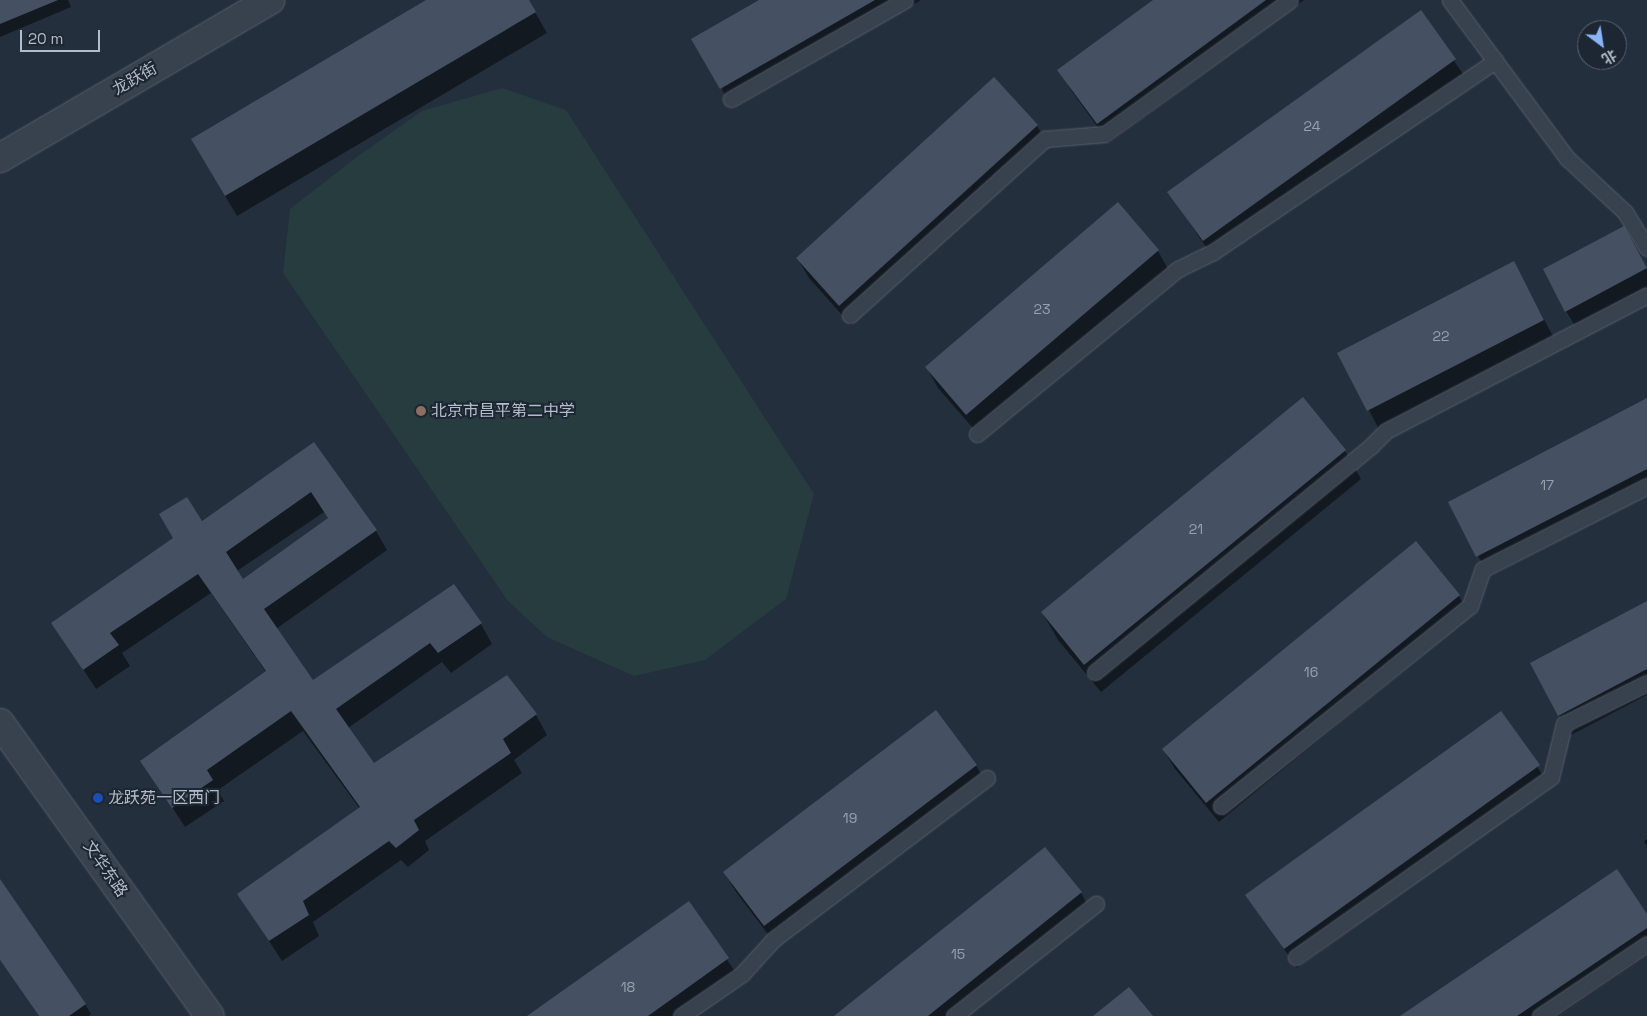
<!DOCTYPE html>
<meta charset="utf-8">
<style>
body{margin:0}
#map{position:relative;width:1647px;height:1016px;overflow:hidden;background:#242f3e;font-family:"Space Grotesk","Noto Sans SC",sans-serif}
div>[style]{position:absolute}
.green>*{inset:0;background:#263c3f}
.shadow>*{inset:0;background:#0007}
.building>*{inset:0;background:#455162}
.roads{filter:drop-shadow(0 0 1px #565f6c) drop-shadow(0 0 1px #565f6c)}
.service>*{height:15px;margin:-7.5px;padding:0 7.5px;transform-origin:7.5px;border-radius:7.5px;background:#38414e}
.tertiary>*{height:28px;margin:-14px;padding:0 14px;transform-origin:14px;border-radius:14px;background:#38414e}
.dots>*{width:14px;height:14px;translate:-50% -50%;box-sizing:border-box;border:2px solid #1d2633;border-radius:50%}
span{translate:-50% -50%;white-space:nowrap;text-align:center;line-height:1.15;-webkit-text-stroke:4px #1d2633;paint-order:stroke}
.number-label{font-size:14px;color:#98a1af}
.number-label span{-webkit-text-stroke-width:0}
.street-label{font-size:16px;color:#b4bcc9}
.poi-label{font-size:16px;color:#b4bcc9}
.left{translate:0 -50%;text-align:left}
.north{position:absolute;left:1577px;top:20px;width:50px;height:50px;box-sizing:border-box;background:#1d2633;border:1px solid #59626f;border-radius:50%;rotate:149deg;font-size:14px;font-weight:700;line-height:20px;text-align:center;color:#b4bcc9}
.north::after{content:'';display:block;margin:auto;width:18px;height:22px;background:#8ab4f8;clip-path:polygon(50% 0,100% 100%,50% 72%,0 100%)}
.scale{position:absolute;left:20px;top:30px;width:80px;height:22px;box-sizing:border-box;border:2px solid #b4bcc9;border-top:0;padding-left:6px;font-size:15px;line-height:18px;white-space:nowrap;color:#b4bcc9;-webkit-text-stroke:4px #1d2633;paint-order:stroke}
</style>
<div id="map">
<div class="green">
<div style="clip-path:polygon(502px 88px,566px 110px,814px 494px,786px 599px,705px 660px,634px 676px,547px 637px,508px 601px,283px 273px,290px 209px,358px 156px,422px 111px)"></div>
</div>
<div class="shadow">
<div style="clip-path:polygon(0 0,68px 0,71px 7px,0 37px)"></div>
<div style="clip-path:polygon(429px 0,528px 0,547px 33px,237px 216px,192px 140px)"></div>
<div style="clip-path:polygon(761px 0,921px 0,733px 108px,693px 39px)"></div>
<div style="clip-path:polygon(1155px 0,1304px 0,1109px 143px,1071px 90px,1059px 70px)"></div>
<div style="clip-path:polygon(1421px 12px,1467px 80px,1215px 260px,1169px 193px)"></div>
<div style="clip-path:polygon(994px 79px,1037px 126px,1049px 146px,851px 325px,809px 278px,797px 258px)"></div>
<div style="clip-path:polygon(1632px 243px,1647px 270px,1647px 288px,1575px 326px,1566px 311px)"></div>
<div style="clip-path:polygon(1158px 251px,1169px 271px,978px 434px,938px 388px,927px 368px)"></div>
<div style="clip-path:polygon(1514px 263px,1555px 340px,1380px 431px,1339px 354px)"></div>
<div style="clip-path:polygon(1303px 399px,1345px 451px,1361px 479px,1101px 692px,1058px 640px,1042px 612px)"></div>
<div style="clip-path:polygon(1647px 400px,1647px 494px,1489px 576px,1449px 502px)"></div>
<div style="clip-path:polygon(evenodd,314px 444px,376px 531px,387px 550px,276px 629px,313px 682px,481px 624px,492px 644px,451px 673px,442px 662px,348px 728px,373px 764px,536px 715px,547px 735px,514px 760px,522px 773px,425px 841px,429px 850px,408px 867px,401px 860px,313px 922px,319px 936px,282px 961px,239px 895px,360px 809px,303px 731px,218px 790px,224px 801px,185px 827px,142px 761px,266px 672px,211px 593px,122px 653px,130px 666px,96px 689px,53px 623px,314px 444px,324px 512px,329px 519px,243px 580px,237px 571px,324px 512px)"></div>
<div style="clip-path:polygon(1459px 596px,1470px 616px,1219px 822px,1175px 769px,1163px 749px)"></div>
<div style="clip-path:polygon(1647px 602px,1647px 695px,1571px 735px,1559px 715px)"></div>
<div style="clip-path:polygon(1501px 713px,1550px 786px,1297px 968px,1247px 895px)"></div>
<div style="clip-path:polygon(976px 765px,987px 785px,776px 945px,736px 892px,724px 872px)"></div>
<div style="clip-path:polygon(1647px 839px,1647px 847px,1644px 841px)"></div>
<div style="clip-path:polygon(0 881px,85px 1004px,91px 1014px,89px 1016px,39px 1016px,0 960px)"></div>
<div style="clip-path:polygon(1081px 893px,1092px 913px,964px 1016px,836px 1016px)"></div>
<div style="clip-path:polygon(689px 903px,740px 979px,687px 1016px,529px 1016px)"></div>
<div style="clip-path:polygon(1647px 916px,1647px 956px,1558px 1016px,1402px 1016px)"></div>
</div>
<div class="building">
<div style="clip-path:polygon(0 0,58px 0,0 24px)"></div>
<div style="clip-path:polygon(426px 0,529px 0,536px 12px,225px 196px,191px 139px)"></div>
<div style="clip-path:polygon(759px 0,875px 0,720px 89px,691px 39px)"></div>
<div style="clip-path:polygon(1153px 0,1266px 0,1097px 124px,1057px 70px)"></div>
<div style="clip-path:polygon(1421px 10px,1456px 59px,1203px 241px,1167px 192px)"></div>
<div style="clip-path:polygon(994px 77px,1038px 125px,839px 306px,796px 258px)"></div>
<div style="clip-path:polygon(1118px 202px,1159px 250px,966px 415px,925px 367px)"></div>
<div style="clip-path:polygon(1624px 226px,1647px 268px,1565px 312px,1543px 269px)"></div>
<div style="clip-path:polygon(1514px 261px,1544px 320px,1367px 411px,1337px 353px)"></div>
<div style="clip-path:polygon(1303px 397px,1346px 450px,1084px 665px,1041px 612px)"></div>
<div style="clip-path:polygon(1647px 398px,1647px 469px,1476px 557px,1448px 502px)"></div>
<div style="clip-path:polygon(evenodd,314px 442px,377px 530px,264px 609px,313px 680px,454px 584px,482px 623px,438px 653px,430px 643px,336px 709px,374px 763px,507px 675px,537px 714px,503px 739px,511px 753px,414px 820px,419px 830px,396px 848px,389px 841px,303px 901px,309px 915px,269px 941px,237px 894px,360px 807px,291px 711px,207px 770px,213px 780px,172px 808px,140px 761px,266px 671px,198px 574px,110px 633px,119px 645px,83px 670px,51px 623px,173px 538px,159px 514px,187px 497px,202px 521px,314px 442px,311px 492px,328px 518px,243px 579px,226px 552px,311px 492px)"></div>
<div style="clip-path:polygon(1416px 541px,1460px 595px,1206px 803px,1162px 749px)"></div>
<div style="clip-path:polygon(1647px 601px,1647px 669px,1558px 716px,1530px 663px)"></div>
<div style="clip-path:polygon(936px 710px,977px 765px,764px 926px,723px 872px)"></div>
<div style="clip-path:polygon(1501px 711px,1540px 765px,1284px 949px,1245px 895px)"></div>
<div style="clip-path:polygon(1045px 847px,1082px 892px,928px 1016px,834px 1016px)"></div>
<div style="clip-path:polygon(1617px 869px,1647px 914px,1647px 928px,1517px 1016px,1400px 1016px)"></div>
<div style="clip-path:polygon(0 879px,86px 1004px,69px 1016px,39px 1016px,0 960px)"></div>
<div style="clip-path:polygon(689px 901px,729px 958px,648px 1016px,527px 1016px)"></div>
<div style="clip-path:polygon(1129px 987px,1153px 1016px,1093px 1016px)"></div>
</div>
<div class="roads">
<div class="service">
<div style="left:1450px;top:0;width:197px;rotate:53.5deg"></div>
<div style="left:1567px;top:158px;width:79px;rotate:43deg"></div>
<div style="left:1625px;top:212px;width:42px;rotate:58.6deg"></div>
<div style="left:731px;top:99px;width:200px;rotate:-29.6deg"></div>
<div style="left:850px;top:315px;width:263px;rotate:-42.1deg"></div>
<div style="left:1045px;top:139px;width:60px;rotate:-4.8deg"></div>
<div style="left:1105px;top:134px;width:228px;rotate:-35.9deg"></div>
<div style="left:977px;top:434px;width:260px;rotate:-39.4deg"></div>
<div style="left:1178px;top:269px;width:39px;rotate:-26deg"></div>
<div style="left:1213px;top:252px;width:341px;rotate:-34.1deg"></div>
<div style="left:1095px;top:672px;width:358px;rotate:-39.3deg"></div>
<div style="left:1372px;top:445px;width:20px;rotate:-45deg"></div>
<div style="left:1386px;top:431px;width:294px;rotate:-27.5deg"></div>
<div style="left:1221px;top:806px;width:319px;rotate:-38.8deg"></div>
<div style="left:1470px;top:606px;width:39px;rotate:-71deg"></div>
<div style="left:1483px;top:569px;width:184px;rotate:-26.8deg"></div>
<div style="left:1296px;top:957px;width:312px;rotate:-35.2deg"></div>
<div style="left:1551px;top:777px;width:55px;rotate:-76.2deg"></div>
<div style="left:1564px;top:724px;width:93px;rotate:-26.3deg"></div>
<div style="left:681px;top:1016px;width:74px;rotate:-34.5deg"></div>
<div style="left:742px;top:974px;width:47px;rotate:-47.6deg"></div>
<div style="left:774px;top:939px;width:267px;rotate:-37.1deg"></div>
<div style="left:954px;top:1016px;width:181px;rotate:-38.3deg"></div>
<div style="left:1540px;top:1016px;width:129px;rotate:-33.9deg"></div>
</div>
<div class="tertiary">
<div style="left:0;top:158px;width:313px;rotate:-30.3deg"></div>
<div style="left:0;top:723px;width:360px;rotate:54.4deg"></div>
</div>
</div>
<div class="dots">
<div style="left:421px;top:411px;background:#8d6e63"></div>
<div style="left:98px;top:798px;background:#1a4fb4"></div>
</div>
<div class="number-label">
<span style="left:1312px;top:126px">24</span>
<span style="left:1042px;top:309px">23</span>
<span style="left:1441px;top:336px">22</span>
<span style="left:1547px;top:485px">17</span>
<span style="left:1196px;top:529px">21</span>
<span style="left:1311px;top:672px">16</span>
<span style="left:850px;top:818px">19</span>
<span style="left:958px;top:954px">15</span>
<span style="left:628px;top:987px">18</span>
</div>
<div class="street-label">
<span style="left:135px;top:79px;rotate:-30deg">龙跃街</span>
<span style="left:105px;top:869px;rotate:55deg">文华东路</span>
</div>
<div class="poi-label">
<span class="left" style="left:431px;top:411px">北京市昌平第二中学</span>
<span class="left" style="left:108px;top:798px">龙跃苑一区西门</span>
</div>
<div class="north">北</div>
<div class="scale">20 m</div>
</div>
